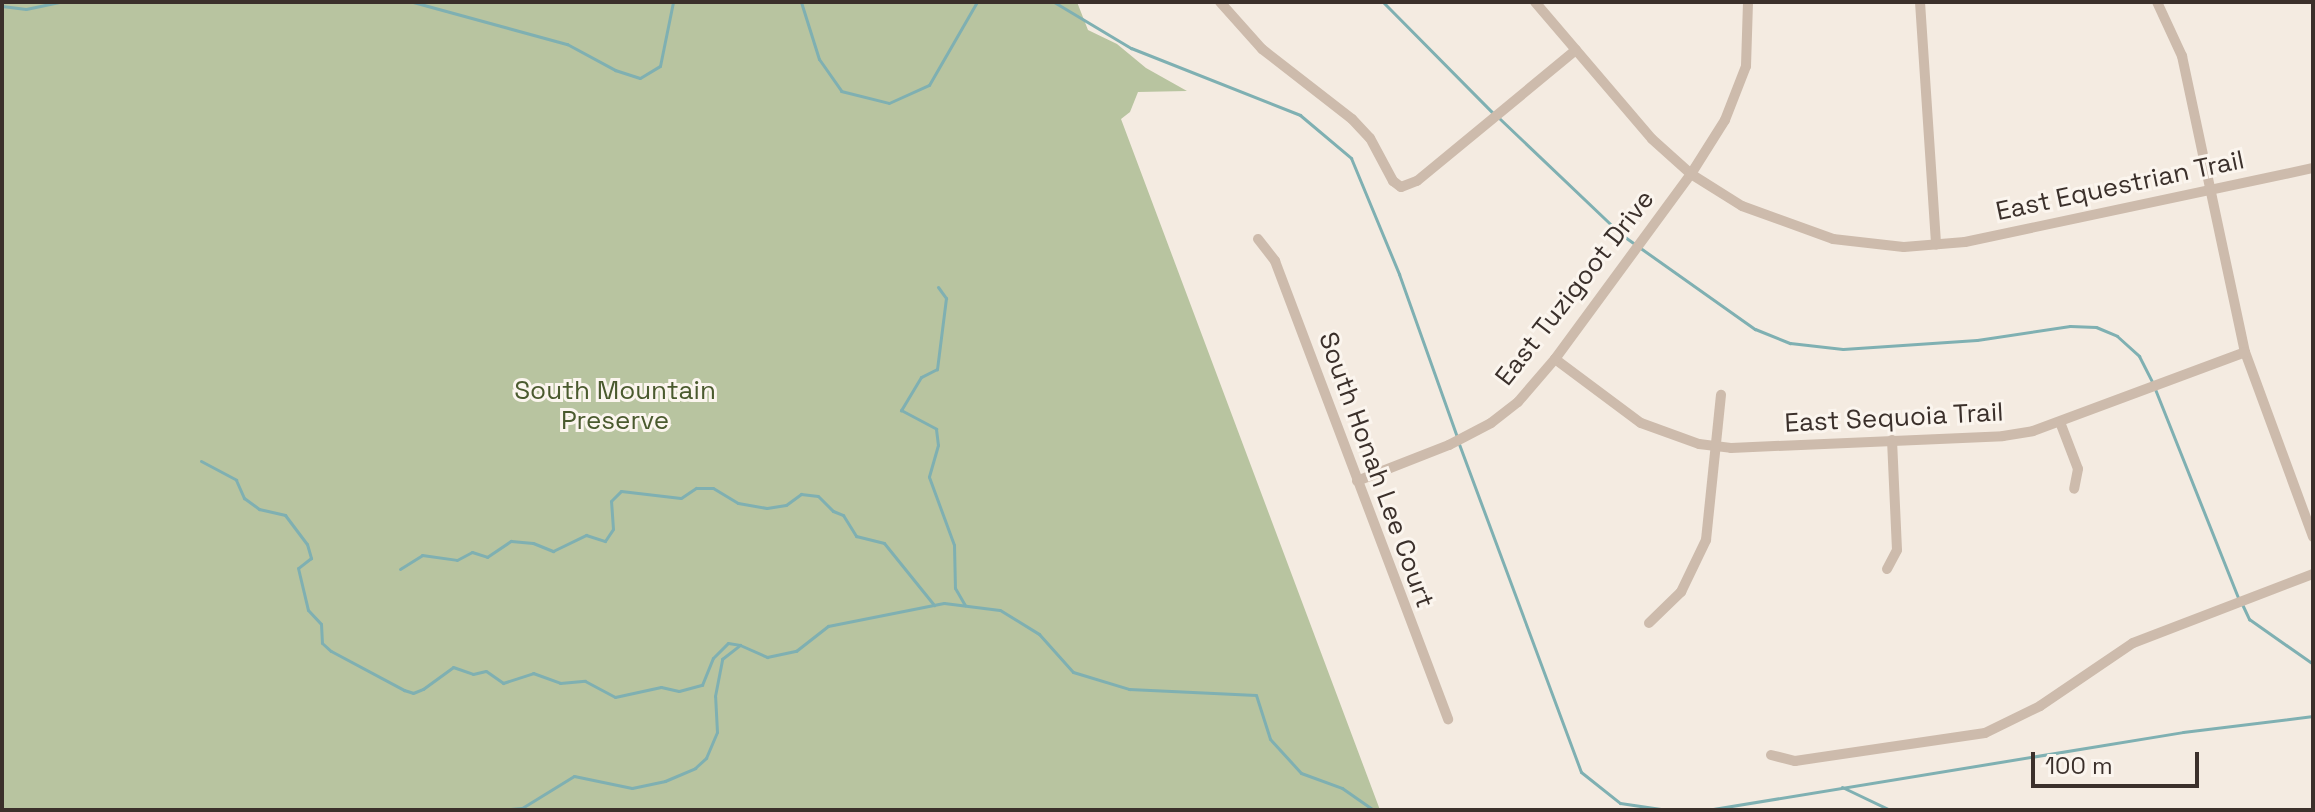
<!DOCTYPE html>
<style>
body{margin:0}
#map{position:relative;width:2315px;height:812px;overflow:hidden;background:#f4ebe1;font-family:"Space Grotesk",sans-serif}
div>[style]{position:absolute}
.green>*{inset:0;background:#b8c4a0}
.stream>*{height:3px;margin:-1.5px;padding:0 1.5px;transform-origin:1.5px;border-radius:1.5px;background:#7fb0b2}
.minor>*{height:10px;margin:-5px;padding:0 5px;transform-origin:5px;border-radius:5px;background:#cdbbac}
span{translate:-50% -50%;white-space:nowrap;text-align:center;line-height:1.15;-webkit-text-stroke:6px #fbf5ee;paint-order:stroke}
.street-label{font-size:26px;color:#3b302b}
.park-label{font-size:26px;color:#4a5a2e}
.frame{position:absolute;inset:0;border:4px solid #3b302b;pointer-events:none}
.scale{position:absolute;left:2031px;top:752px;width:168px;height:36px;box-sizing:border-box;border:4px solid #3b302b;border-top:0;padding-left:10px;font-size:24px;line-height:28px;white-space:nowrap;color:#3b302b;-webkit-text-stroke:6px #fbf5ee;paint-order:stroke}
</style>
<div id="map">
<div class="green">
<div style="clip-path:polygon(2px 2px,1077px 2px,1088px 30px,1117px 44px,1146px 68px,1187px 91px,1138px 92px,1130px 112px,1121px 119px,1380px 810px,2px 810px)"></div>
</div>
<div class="stream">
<div style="left:413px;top:2px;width:160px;rotate:15.3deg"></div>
<div style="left:567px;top:44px;width:55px;rotate:28.4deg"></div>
<div style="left:615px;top:70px;width:26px;rotate:18deg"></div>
<div style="left:640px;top:78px;width:23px;rotate:-31deg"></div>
<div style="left:660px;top:66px;width:65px;rotate:-78.5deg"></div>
<div style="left:801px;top:2px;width:60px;rotate:72.5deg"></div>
<div style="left:819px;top:59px;width:39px;rotate:55deg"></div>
<div style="left:841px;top:91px;width:49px;rotate:14deg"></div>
<div style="left:889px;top:103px;width:44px;rotate:-24.2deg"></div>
<div style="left:929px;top:85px;width:96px;rotate:-60deg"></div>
<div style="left:1054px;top:2px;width:90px;rotate:30.9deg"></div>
<div style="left:1131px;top:48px;width:182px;rotate:21.6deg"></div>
<div style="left:1300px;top:115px;width:67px;rotate:40.1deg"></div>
<div style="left:1351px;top:158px;width:126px;rotate:67.5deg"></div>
<div style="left:1399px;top:274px;width:173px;rotate:70.4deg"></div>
<div style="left:1383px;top:2px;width:156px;rotate:45.3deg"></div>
<div style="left:2px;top:6px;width:24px;rotate:7deg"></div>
<div style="left:26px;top:9px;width:34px;rotate:-12deg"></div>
<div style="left:1499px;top:118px;width:170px;rotate:43.6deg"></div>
<div style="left:1622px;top:235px;width:163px;rotate:35.3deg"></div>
<div style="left:1755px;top:329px;width:38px;rotate:22deg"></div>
<div style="left:1790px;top:343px;width:53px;rotate:6.5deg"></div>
<div style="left:1843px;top:349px;width:134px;rotate:-3.8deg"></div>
<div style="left:1977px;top:340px;width:94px;rotate:-8.6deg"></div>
<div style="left:2070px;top:326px;width:26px;rotate:2deg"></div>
<div style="left:2096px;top:327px;width:23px;rotate:23deg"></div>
<div style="left:2117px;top:336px;width:30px;rotate:42deg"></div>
<div style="left:2139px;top:356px;width:29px;rotate:63deg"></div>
<div style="left:938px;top:287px;width:14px;rotate:54deg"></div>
<div style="left:946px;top:298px;width:72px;rotate:97.2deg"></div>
<div style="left:937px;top:369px;width:18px;rotate:153deg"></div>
<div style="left:921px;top:377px;width:39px;rotate:121deg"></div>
<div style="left:901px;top:410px;width:40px;rotate:28deg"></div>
<div style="left:936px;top:429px;width:16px;rotate:83deg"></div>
<div style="left:938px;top:445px;width:33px;rotate:106deg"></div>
<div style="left:929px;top:477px;width:72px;rotate:69.8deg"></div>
<div style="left:954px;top:545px;width:43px;rotate:88.7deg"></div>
<div style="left:955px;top:588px;width:20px;rotate:60deg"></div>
<div style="left:2155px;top:389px;width:225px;rotate:68.3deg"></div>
<div style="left:1459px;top:444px;width:350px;rotate:69.6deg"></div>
<div style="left:1581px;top:772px;width:50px;rotate:38.5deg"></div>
<div style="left:1620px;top:803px;width:48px;rotate:8.5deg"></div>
<div style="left:201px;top:461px;width:40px;rotate:28deg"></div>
<div style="left:236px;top:480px;width:20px;rotate:66deg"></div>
<div style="left:244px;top:498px;width:19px;rotate:36deg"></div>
<div style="left:259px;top:509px;width:27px;rotate:13deg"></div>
<div style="left:285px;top:515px;width:36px;rotate:53deg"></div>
<div style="left:307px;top:544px;width:15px;rotate:74deg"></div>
<div style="left:311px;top:558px;width:16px;rotate:142deg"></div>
<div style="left:298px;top:568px;width:43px;rotate:76.6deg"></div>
<div style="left:308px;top:610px;width:19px;rotate:47deg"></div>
<div style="left:321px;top:624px;width:19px;rotate:87deg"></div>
<div style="left:322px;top:643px;width:12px;rotate:42deg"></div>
<div style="left:331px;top:651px;width:83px;rotate:28.1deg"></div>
<div style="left:404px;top:690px;width:9px;rotate:18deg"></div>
<div style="left:413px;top:693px;width:11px;rotate:-22deg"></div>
<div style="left:423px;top:689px;width:37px;rotate:-36deg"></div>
<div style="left:453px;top:667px;width:21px;rotate:19deg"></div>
<div style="left:473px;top:674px;width:13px;rotate:-13deg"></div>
<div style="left:486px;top:671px;width:21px;rotate:35deg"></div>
<div style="left:503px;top:683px;width:32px;rotate:-18deg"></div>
<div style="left:533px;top:673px;width:29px;rotate:20deg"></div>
<div style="left:560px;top:683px;width:25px;rotate:-5deg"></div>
<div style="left:585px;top:681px;width:34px;rotate:28deg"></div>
<div style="left:615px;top:697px;width:47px;rotate:-12.3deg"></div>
<div style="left:661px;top:687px;width:18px;rotate:13deg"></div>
<div style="left:679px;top:691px;width:24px;rotate:-15deg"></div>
<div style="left:702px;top:685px;width:29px;rotate:-68deg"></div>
<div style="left:713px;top:658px;width:21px;rotate:-45deg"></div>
<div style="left:728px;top:643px;width:12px;rotate:9deg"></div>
<div style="left:400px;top:569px;width:26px;rotate:-32deg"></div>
<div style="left:422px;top:555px;width:35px;rotate:8deg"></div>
<div style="left:457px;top:560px;width:17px;rotate:-28deg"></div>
<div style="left:472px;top:552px;width:16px;rotate:18deg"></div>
<div style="left:487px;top:557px;width:29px;rotate:-34deg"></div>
<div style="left:511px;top:541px;width:22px;rotate:5deg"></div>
<div style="left:533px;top:543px;width:22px;rotate:22deg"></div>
<div style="left:553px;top:551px;width:37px;rotate:-26deg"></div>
<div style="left:586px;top:535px;width:20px;rotate:18deg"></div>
<div style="left:605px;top:541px;width:14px;rotate:-56deg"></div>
<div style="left:613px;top:529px;width:28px;rotate:-94deg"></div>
<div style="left:611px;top:501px;width:14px;rotate:-45deg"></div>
<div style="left:621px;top:491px;width:60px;rotate:6.7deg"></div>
<div style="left:681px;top:498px;width:18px;rotate:-34deg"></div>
<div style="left:696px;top:488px;width:17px"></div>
<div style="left:713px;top:488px;width:29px;rotate:31deg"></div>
<div style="left:738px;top:503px;width:29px;rotate:10deg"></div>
<div style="left:767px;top:508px;width:19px;rotate:-9deg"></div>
<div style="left:786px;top:505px;width:19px;rotate:-36deg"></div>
<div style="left:801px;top:494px;width:17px;rotate:7deg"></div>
<div style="left:818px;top:496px;width:21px;rotate:45deg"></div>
<div style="left:833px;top:511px;width:11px;rotate:22deg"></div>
<div style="left:843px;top:515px;width:25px;rotate:58deg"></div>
<div style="left:856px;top:536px;width:29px;rotate:14deg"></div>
<div style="left:884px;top:543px;width:80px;rotate:51.1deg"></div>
<div style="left:2242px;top:604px;width:17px;rotate:65deg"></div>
<div style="left:2249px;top:619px;width:78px;rotate:35.1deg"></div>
<div style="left:1842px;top:787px;width:53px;rotate:25.6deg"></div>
<div style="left:498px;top:810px;width:24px;rotate:-5deg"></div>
<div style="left:522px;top:808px;width:61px;rotate:-31.6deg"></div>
<div style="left:574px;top:776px;width:59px;rotate:11.7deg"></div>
<div style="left:632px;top:788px;width:34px;rotate:-12deg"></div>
<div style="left:665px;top:781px;width:33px;rotate:-23deg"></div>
<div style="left:695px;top:768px;width:15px;rotate:-42deg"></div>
<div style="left:706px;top:758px;width:28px;rotate:-67deg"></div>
<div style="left:717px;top:732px;width:36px;rotate:-93deg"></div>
<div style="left:715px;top:696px;width:38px;rotate:-79deg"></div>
<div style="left:722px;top:659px;width:23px;rotate:-38deg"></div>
<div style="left:740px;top:645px;width:30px;rotate:24deg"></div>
<div style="left:767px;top:657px;width:30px;rotate:-12deg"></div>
<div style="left:796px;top:651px;width:41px;rotate:-38deg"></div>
<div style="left:828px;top:626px;width:118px;rotate:-11.2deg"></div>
<div style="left:944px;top:603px;width:56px;rotate:7.1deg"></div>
<div style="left:1000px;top:610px;width:46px;rotate:31.6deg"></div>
<div style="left:1039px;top:634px;width:51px;rotate:48.2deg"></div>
<div style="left:1073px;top:672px;width:59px;rotate:16.9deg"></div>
<div style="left:1129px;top:689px;width:127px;rotate:2.7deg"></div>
<div style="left:1256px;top:695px;width:46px;rotate:72.3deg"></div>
<div style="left:1270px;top:739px;width:46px;rotate:47.6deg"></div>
<div style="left:1301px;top:773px;width:44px;rotate:20.1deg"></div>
<div style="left:1342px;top:788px;width:38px;rotate:35deg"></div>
<div style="left:1707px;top:810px;width:482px;rotate:-9.3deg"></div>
<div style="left:2183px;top:732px;width:131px;rotate:-7deg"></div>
</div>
<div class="minor">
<div style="left:1220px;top:2px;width:63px;rotate:48.2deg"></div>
<div style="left:1262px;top:49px;width:114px;rotate:37.9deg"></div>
<div style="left:1352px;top:119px;width:26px;rotate:47deg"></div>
<div style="left:1370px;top:138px;width:49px;rotate:61.9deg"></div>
<div style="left:1393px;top:181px;width:10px;rotate:37deg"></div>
<div style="left:1401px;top:187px;width:17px;rotate:-21deg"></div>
<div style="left:1417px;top:181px;width:206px;rotate:-39.5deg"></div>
<div style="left:1535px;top:2px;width:180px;rotate:49.5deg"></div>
<div style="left:1652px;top:139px;width:52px;rotate:41.9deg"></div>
<div style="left:1691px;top:174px;width:60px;rotate:32.1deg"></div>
<div style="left:1742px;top:206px;width:97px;rotate:19.9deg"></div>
<div style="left:1833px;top:239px;width:71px;rotate:6.4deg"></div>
<div style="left:1904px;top:247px;width:61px;rotate:-4.7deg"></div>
<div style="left:1965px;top:242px;width:356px;rotate:-12deg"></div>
<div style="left:1920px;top:2px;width:243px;rotate:86.2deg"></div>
<div style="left:2157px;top:2px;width:60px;rotate:65.2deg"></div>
<div style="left:2182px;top:56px;width:303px;rotate:78deg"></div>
<div style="left:2245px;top:352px;width:197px;rotate:69.8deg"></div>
<div style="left:1258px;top:239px;width:28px;rotate:52deg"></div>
<div style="left:1275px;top:261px;width:490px;rotate:69.3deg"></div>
<div style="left:1555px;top:359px;width:107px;rotate:36.7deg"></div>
<div style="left:1641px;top:423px;width:62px;rotate:19.9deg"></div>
<div style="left:1699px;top:444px;width:32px;rotate:7deg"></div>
<div style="left:1731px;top:448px;width:272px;rotate:-2.5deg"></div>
<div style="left:2003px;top:436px;width:30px;rotate:-9deg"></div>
<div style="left:2033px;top:431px;width:226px;rotate:-20.4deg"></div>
<div style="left:2060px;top:422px;width:50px;rotate:69deg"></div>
<div style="left:2078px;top:469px;width:20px;rotate:101deg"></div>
<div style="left:1357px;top:481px;width:99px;rotate:-21.4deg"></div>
<div style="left:1449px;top:445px;width:47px;rotate:-27.6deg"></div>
<div style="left:1491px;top:423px;width:34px;rotate:-38deg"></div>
<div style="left:1518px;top:402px;width:57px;rotate:-49.3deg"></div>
<div style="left:1555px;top:359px;width:230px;rotate:-53.7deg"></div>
<div style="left:1691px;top:174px;width:64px;rotate:-57.8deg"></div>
<div style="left:1725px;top:120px;width:58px;rotate:-68.7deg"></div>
<div style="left:1746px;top:66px;width:64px;rotate:-88.2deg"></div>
<div style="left:1887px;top:569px;width:21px;rotate:-62deg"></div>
<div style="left:1897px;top:550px;width:110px;rotate:-92.6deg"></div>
<div style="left:1649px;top:623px;width:45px;rotate:-44.1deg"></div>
<div style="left:1681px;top:592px;width:58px;rotate:-64.3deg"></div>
<div style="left:1706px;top:540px;width:146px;rotate:-84.1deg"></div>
<div style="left:1771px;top:755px;width:25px;rotate:14deg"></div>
<div style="left:1795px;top:761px;width:192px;rotate:-8.4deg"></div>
<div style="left:1985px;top:733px;width:61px;rotate:-26.1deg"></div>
<div style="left:2040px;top:706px;width:112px;rotate:-34.1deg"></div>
<div style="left:2133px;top:643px;width:193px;rotate:-21deg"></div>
</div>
<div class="street-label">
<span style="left:2120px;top:186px;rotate:-12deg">East Equestrian Trail</span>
<span style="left:1575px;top:288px;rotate:-52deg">East Tuzigoot Drive</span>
<span style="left:1894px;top:418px;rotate:-3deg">East Sequoia Trail</span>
<span style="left:1376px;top:470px;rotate:70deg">South Honah Lee Court</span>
</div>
<div class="park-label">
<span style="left:615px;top:406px">South Mountain<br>Preserve</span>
</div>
<div class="frame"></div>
<div class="scale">100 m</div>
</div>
